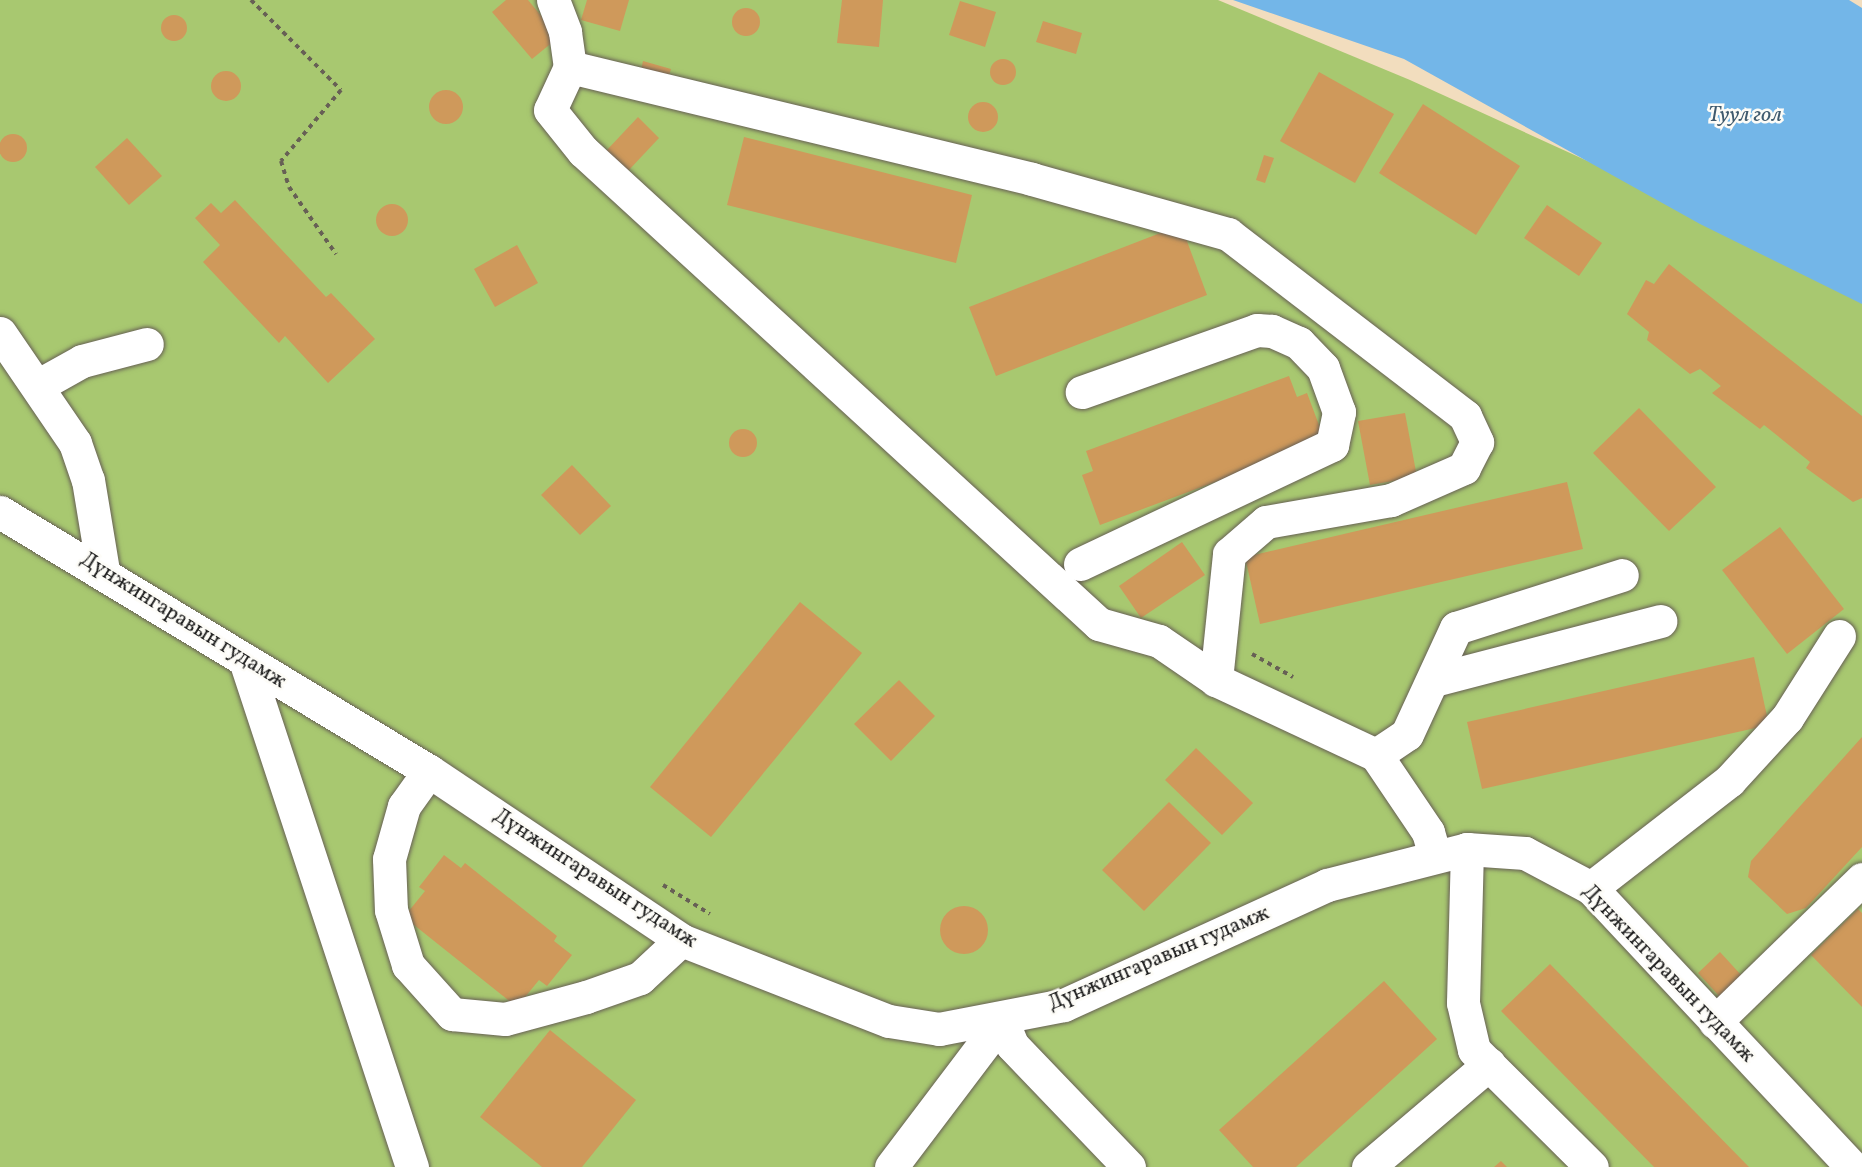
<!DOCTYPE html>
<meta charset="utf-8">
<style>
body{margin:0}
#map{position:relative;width:1862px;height:1167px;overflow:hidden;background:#f2ddbe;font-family:Vollkorn,serif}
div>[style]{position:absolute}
.green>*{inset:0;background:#a8c870}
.water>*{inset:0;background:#73b6e8}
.building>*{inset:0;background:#cf995b}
.round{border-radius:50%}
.path>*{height:4px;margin-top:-2px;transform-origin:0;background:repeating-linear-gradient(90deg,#676055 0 4.5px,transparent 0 9px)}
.roads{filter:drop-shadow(0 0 2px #676055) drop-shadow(0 0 2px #676055)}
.minor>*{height:33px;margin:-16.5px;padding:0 16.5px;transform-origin:16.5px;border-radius:16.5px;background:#fff}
.major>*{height:33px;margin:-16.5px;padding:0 16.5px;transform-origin:16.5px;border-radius:16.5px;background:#fff}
span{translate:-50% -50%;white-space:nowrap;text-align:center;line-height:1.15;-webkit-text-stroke:5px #fdfcf7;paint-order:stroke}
.street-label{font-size:21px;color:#1c1c1c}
.water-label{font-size:22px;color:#3f5a6e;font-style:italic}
</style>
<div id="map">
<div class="green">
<div style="clip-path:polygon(0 0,1218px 0,1410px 80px,1862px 286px,1862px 1167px,0 1167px)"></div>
</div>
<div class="water">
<div style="clip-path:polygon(1233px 0,1849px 0,1862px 8px,1862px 304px,1700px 224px,1404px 59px)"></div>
</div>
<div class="building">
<div style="clip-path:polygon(506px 0,528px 0,559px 37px,532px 59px,492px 12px)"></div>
<div style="clip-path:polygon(587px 0,629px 0,620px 31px,581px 20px)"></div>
<div style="clip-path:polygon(842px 0,883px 0,879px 47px,837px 43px)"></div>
<div style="clip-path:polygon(960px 1px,996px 12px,985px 47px,949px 35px)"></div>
<div class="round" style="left:732px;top:8px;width:28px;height:28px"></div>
<div class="round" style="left:161px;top:15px;width:26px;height:26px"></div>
<div style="clip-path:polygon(1043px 21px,1082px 33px,1076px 54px,1036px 42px)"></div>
<div class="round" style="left:990px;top:59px;width:26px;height:26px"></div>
<div style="clip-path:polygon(643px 61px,671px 69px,667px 82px,640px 74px)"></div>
<div class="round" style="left:211px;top:71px;width:30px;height:30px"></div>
<div style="clip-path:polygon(1319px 72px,1394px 114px,1355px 183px,1280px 141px)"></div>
<div class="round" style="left:429px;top:90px;width:34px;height:34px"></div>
<div class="round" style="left:968px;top:102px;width:30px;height:30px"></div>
<div style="clip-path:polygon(1423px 104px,1520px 166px,1476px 235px,1379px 173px)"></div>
<div style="clip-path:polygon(638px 117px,659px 138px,628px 171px,606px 151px)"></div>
<div class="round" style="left:-1px;top:134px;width:28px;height:28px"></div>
<div style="clip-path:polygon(744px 137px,972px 195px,956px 263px,727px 205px)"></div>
<div style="clip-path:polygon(127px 138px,162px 176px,129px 205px,95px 167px)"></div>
<div style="clip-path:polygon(1264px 155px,1274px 158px,1265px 183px,1256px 180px)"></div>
<div style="clip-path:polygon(235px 200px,326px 297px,331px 293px,375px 339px,328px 383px,285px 336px,279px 343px,203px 262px,220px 245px,195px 218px,211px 203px,221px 213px)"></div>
<div class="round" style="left:376px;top:204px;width:32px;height:32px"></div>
<div style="clip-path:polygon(1547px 205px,1602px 243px,1579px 276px,1524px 238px)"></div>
<div style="clip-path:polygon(1181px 225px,1207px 295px,996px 376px,969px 307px)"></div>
<div style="clip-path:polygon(517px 245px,538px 283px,495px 307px,474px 269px)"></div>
<div style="clip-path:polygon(1669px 264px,1862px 416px,1862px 498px,1853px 502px,1806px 468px,1810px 462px,1764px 425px,1760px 429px,1712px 393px,1721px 386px,1700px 369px,1690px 374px,1647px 340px,1649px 332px,1627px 314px,1646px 280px,1654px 284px)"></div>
<div style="clip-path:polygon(1289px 376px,1297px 397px,1307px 393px,1325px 441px,1100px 525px,1082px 475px,1093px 471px,1086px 451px)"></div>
<div style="clip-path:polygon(1639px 408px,1716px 487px,1669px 531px,1593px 453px)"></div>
<div style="clip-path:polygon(1405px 413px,1417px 477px,1370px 485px,1358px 421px)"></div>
<div class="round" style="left:729px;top:429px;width:28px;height:28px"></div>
<div style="clip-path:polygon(572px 465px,611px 506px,580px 535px,541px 495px)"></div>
<div style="clip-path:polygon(1567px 482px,1583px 549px,1260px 624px,1245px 557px)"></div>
<div style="clip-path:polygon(1780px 527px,1844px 609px,1787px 654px,1722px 570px)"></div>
<div style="clip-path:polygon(1182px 542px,1205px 575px,1141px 618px,1119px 586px)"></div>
<div style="clip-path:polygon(800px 602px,862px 653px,711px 837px,650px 787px)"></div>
<div style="clip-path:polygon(1754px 657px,1769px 725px,1482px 789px,1467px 722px)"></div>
<div style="clip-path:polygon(899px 680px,935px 716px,891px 761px,854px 724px)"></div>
<div style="clip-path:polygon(1862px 737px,1862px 847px,1806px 908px,1787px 914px,1748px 877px,1751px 861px)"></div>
<div style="clip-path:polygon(1196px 748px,1253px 803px,1222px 835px,1165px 780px)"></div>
<div style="clip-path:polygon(1169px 802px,1211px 843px,1144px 911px,1102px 870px)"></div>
<div style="clip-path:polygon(444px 855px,461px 868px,465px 863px,557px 936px,554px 941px,572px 955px,547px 986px,539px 980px,517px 1007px,404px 917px,425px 891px,419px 887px)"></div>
<div class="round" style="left:940px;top:906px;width:48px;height:48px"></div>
<div style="clip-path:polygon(1858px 909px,1862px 913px,1862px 1007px,1811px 955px)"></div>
<div style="clip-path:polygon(1720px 952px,1742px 976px,1720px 997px,1698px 973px)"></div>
<div style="clip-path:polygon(1550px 964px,1749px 1167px,1654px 1167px,1501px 1011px)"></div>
<div style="clip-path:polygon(1384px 981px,1437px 1039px,1296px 1167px,1253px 1167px,1219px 1130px)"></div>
<div style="clip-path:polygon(550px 1030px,636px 1100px,582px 1167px,542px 1167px,480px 1117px)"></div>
<div style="clip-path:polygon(1501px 1161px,1507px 1167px,1494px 1167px)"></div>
</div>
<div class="path">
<div style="left:251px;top:0;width:127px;rotate:45deg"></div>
<div style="left:341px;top:90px;width:93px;rotate:130.2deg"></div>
<div style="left:281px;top:161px;width:27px;rotate:73deg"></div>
<div style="left:289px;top:187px;width:82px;rotate:55deg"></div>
<div style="left:1252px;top:654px;width:47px;rotate:29.3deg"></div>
<div style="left:663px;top:885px;width:55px;rotate:31.7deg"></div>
</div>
<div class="roads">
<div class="minor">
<div style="left:553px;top:0;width:34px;rotate:69deg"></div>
<div style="left:565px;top:32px;width:35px;rotate:82deg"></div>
<div style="left:570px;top:67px;width:47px;rotate:114.9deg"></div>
<div style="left:550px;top:110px;width:53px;rotate:51.2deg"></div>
<div style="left:583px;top:151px;width:700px;rotate:42.51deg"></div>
<div style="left:1099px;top:624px;width:62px;rotate:15.8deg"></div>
<div style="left:1159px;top:641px;width:69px;rotate:34.4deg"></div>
<div style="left:1216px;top:680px;width:177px;rotate:25.1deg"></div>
<div style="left:1376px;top:755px;width:93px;rotate:56deg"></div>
<div style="left:1428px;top:832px;width:25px;rotate:74deg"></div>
<div style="left:570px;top:67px;width:475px;rotate:13.6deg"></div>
<div style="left:1032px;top:179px;width:204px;rotate:15.7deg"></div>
<div style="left:1228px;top:234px;width:299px;rotate:37.5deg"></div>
<div style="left:1465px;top:416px;width:29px;rotate:65deg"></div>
<div style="left:1477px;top:442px;width:29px;rotate:117deg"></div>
<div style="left:1464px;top:468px;width:80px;rotate:156.3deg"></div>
<div style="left:1391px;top:500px;width:127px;rotate:170deg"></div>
<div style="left:1266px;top:522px;width:49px;rotate:139.1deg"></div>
<div style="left:1229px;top:554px;width:127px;rotate:95.9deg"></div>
<div style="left:0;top:333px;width:133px;rotate:55.7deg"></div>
<div style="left:75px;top:443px;width:39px;rotate:71deg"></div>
<div style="left:88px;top:480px;width:92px;rotate:80.6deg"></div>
<div style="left:39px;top:385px;width:49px;rotate:-29.2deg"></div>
<div style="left:82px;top:361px;width:67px;rotate:-14.7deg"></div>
<div style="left:1080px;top:564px;width:279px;rotate:-25.3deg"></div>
<div style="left:1332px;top:445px;width:34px;rotate:-78deg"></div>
<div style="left:1339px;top:412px;width:47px;rotate:-110deg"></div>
<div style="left:1323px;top:368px;width:35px;rotate:-134deg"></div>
<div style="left:1299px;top:343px;width:30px;rotate:-156deg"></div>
<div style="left:1272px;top:331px;width:15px;rotate:-176deg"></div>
<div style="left:1257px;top:330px;width:186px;rotate:160.5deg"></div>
<div style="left:245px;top:660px;width:534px;rotate:71.77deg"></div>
<div style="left:1434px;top:680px;width:234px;rotate:-14.6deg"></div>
<div style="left:1376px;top:755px;width:37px;rotate:-34deg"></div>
<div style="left:1407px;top:734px;width:117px;rotate:-65.2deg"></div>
<div style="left:1456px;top:628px;width:174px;rotate:-17.7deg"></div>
<div style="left:429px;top:771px;width:43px;rotate:125.5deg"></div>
<div style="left:404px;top:806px;width:55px;rotate:105.8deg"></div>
<div style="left:389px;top:859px;width:51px;rotate:87.8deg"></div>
<div style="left:391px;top:910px;width:58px;rotate:72.8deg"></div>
<div style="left:408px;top:965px;width:66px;rotate:48.1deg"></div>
<div style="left:452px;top:1014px;width:53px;rotate:5.4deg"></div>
<div style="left:505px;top:1019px;width:84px;rotate:-15.2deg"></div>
<div style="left:586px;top:997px;width:57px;rotate:-19.4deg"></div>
<div style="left:640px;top:978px;width:56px;rotate:-42.8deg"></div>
<div style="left:1467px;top:849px;width:154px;rotate:91.5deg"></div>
<div style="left:1463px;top:1003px;width:48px;rotate:76.8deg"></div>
<div style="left:1474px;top:1050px;width:166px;rotate:44.8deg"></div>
<div style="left:1591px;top:888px;width:175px;rotate:-37.8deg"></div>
<div style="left:1729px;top:781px;width:86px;rotate:-47.4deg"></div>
<div style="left:1787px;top:718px;width:97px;rotate:-57.6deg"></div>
<div style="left:1002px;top:1020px;width:27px;rotate:68deg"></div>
<div style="left:1012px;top:1045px;width:169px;rotate:46.2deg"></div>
<div style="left:1715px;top:1022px;width:205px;rotate:-44.2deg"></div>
<div style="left:891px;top:1167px;width:184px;rotate:-52.9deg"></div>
<div style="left:1368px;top:1167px;width:159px;rotate:-40.4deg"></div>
</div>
<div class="major">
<div style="left:0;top:512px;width:501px;rotate:31.12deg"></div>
<div style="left:429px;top:771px;width:303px;rotate:33.8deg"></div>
<div style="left:681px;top:940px;width:223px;rotate:21.3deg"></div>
<div style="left:889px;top:1021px;width:51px;rotate:9.1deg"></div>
<div style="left:939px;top:1029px;width:127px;rotate:-10.9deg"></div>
<div style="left:1064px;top:1005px;width:289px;rotate:-24.5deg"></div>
<div style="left:1327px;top:885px;width:145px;rotate:-14.4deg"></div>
<div style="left:1467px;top:849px;width:58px;rotate:3.9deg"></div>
<div style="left:1525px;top:853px;width:75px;rotate:27.9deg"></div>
<div style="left:1591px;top:888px;width:382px;rotate:46.9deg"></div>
</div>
</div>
<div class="street-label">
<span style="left:183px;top:621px;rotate:32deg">Дүнжингаравын гудамж</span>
<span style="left:595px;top:879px;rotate:33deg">Дүнжингаравын гудамж</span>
<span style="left:1159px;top:959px;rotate:-23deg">Дүнжингаравын гудамж</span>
<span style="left:1668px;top:974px;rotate:46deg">Дүнжингаравын гудамж</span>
</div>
<div class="water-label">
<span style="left:1745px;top:116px">Туул гол</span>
</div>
</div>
